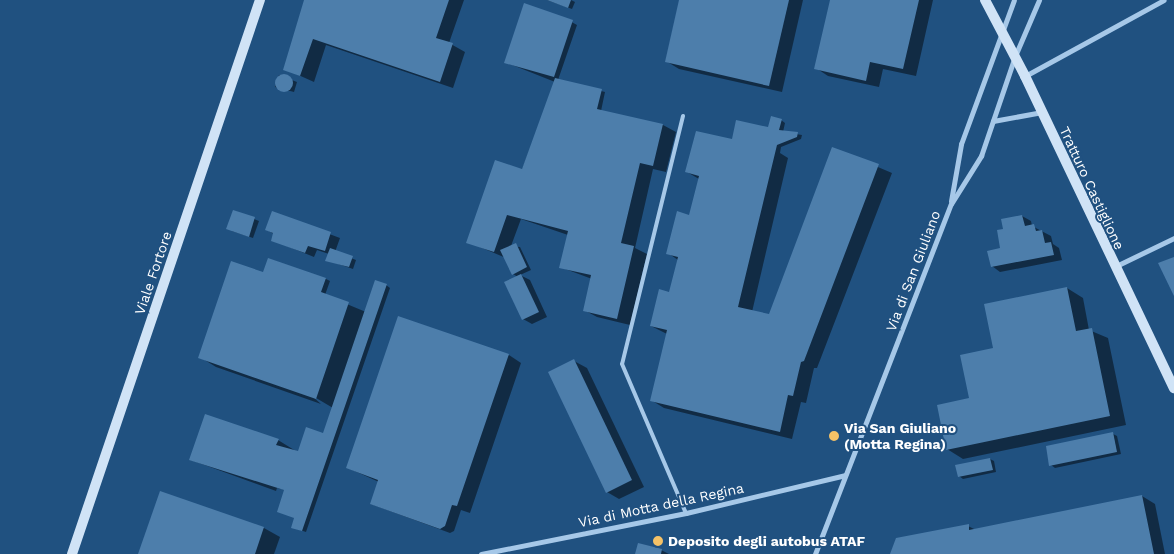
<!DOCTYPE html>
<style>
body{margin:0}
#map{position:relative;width:1174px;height:554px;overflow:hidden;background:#205180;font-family:"Work Sans",sans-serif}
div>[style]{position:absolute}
.shadow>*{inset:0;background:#0007}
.building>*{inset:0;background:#4d7eab}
.round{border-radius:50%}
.lane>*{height:4px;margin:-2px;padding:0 2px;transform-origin:2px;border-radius:2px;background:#a6c8e8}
.street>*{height:5px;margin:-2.5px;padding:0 2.5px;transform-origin:2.5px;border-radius:2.5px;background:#a6c8e8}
.secondary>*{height:10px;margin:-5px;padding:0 5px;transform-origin:5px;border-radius:5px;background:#d0e3f6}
.dots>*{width:14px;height:14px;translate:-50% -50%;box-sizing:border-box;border:2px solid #205180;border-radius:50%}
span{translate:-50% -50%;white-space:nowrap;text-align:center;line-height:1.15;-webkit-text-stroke:4px #205180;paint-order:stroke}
.street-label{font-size:14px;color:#fff}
.poi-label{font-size:14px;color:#fff;font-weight:700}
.left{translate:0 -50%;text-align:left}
</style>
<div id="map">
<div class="shadow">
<div style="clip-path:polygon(306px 0,464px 0,449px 43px,465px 52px,453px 88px,326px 45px,314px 82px,285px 69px)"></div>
<div style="clip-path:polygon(547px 0,571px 0,575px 2px,572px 9px)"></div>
<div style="clip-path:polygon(680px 0,803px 0,782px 92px,679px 69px,666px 61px)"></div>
<div style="clip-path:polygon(831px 0,933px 0,916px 76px,883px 69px,879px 87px,828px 76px,816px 68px)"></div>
<div style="clip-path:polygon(568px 20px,577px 25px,558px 80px,605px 92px,601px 111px,663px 125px,676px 132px,666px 172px,653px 169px,635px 248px,647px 254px,630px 325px,597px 317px,584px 310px,592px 279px,560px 267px,568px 235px,521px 219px,511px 246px,520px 247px,531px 270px,520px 275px,530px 280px,547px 317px,532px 324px,523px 319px,518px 277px,513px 274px,506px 258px,468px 242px,522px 170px,555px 82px,505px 62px)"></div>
<div style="clip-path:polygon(279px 75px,297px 82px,294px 92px,275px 87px)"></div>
<div style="clip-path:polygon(781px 120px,785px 123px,783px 132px,802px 135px,801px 139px,781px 147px,780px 153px,788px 158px,752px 312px,769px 316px,833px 148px,892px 173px,817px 368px,814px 368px,806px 403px,801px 402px,792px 439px,664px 408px,651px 400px,667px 334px,651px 326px,670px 293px,678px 260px,668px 253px,690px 216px,699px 179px,687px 172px,733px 141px,768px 129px)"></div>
<div style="clip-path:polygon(234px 211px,259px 221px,253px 238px,232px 231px)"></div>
<div style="clip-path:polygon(273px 213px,340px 238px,335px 252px,356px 260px,353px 269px,327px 260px,329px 254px,317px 250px,314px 257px,272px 240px,274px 234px,267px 230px)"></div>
<div style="clip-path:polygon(1022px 216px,1031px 221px,1032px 226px,1051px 236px,1053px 244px,1059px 248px,1062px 260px,1000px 272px,992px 266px,1002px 249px,1004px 230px)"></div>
<div style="clip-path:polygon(269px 259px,326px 279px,330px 281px,325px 295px,366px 312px,386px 285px,390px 288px,306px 532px,297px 529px,286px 490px,277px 488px,276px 491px,191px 460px,278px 440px,299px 453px,324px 435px,333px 408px,311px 395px,321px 404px,216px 367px,200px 357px,264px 274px)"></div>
<div style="clip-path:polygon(1067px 288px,1083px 298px,1089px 330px,1108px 338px,1126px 425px,963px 459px,947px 449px,994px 349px)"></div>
<div style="clip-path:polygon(509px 355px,521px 363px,470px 513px,461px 510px,454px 531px,450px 533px,371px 504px,379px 482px,348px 468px)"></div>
<div style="clip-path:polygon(574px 361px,587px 368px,644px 487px,619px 499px,607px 492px)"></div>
<div style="clip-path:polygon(1113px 434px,1117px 436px,1121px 454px,1055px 468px,1051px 465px)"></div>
<div style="clip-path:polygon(990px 459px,994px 461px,996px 472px,963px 479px,959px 476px)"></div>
<div style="clip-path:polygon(1142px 496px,1155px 504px,1165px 554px,892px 554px,968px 526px,976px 530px)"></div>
<div style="clip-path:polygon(264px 528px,280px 537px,274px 554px,139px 554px)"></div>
<div style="clip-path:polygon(661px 550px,669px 554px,637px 554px)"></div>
</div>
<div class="building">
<div style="clip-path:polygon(304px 0,449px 0,436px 38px,453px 43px,440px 82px,313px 39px,300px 76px,283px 70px)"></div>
<div style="clip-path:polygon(547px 0,571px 0,568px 8px)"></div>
<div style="clip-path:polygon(679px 0,789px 0,769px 86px,665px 62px)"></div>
<div style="clip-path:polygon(830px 0,919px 0,903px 69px,870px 62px,866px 81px,814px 69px)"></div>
<div style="clip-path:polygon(524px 3px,573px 20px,554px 77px,504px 63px)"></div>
<div class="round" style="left:275px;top:74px;width:18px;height:18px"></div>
<div style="clip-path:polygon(555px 78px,602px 89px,597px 109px,663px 124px,653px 166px,640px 163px,621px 243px,634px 246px,617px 319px,583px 311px,591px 275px,559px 268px,568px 231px,507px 215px,494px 252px,466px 243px,495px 160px,522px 169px)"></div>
<div style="clip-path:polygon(771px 116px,782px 119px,779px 130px,798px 132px,797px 137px,777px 145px,738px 307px,769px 314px,832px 147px,879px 164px,804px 361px,801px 362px,793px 396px,788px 395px,780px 432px,650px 401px,667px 330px,650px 326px,659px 289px,669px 292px,678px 257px,666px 254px,677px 211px,689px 215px,699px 176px,685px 172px,696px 131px,732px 139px,736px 120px,768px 127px)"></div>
<div style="clip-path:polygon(233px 210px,255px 217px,249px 237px,226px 229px)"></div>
<div style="clip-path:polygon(272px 211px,331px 232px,325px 251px,308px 246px,305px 253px,271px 241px,273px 233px,265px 230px)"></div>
<div style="clip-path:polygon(1022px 215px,1025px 226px,1034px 224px,1036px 231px,1042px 230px,1045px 243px,1051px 242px,1054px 255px,991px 267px,987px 251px,1000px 248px,997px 230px,1003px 229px,1001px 219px)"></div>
<div style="clip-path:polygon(516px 243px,527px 267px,512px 275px,500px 250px)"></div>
<div style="clip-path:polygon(330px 248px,353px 256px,349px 267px,325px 261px)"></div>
<div style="clip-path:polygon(1174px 257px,1174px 296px,1158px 263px)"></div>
<div style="clip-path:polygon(268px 258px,326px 278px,321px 292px,349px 302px,316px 399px,198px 358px,231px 261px,263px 272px)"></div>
<div style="clip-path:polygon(521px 274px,539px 312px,522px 320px,504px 282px)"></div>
<div style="clip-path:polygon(375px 280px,387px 284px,302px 531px,291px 528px,294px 518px,277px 512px,284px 490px,189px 460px,205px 414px,279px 439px,276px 445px,298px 451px,306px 427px,323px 433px)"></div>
<div style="clip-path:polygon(1067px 287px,1076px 331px,1092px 328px,1110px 416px,946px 450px,937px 405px,969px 398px,960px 355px,993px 348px,984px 304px)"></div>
<div style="clip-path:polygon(398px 316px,509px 354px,457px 506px,452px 505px,445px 526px,440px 529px,370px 504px,378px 480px,346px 468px)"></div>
<div style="clip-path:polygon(574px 359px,632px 480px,606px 493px,548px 372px)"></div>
<div style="clip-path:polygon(1113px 432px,1117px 452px,1049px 466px,1046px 446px)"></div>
<div style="clip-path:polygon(990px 458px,993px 470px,958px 477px,955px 465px)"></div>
<div style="clip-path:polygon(160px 491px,264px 527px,255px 554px,138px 554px)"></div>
<div style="clip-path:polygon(1142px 495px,1154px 554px,890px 554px,896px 538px,969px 524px,969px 530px)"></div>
<div style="clip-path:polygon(638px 543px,662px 549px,661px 554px,635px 554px)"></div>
</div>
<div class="lane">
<div style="left:683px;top:116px;width:255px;rotate:103.8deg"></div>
<div style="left:622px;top:364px;width:162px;rotate:66.8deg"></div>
</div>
<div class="street">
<div style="left:1025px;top:76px;width:158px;rotate:-28.7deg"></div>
<div style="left:993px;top:121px;width:50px;rotate:-10.4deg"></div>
<div style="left:951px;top:201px;width:58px;rotate:-80deg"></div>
<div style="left:961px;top:144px;width:153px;rotate:-69.8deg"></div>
<div style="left:1116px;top:266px;width:64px;rotate:-25.8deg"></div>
<div style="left:481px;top:554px;width:209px;rotate:-11.3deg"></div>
<div style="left:686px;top:513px;width:163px;rotate:-13.4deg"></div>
<div style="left:815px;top:554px;width:375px;rotate:-68.8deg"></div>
<div style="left:951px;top:204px;width:57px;rotate:-58deg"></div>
<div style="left:981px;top:156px;width:106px;rotate:-71.2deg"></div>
<div style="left:1015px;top:56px;width:61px;rotate:-66.8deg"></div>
</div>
<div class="secondary">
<div style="left:985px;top:0;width:86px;rotate:62.2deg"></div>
<div style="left:1025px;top:76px;width:346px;rotate:64.5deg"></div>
<div style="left:72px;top:554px;width:585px;rotate:-71.26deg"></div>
</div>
<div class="dots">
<div style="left:834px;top:436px;background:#f5c267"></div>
<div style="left:658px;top:541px;background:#f5c267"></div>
</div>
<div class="street-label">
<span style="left:1092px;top:188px;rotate:65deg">Tratturo Castiglione</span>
<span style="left:913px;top:271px;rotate:-69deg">Via di San Giuliano</span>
<span style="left:153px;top:273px;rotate:-71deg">Viale Fortore</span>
<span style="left:661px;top:505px;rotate:-12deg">Via di Motta della Regina</span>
</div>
<div class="poi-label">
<span class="left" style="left:844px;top:436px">Via San Giuliano<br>(Motta Regina)</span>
<span class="left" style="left:668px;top:541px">Deposito degli autobus ATAF</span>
</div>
</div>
